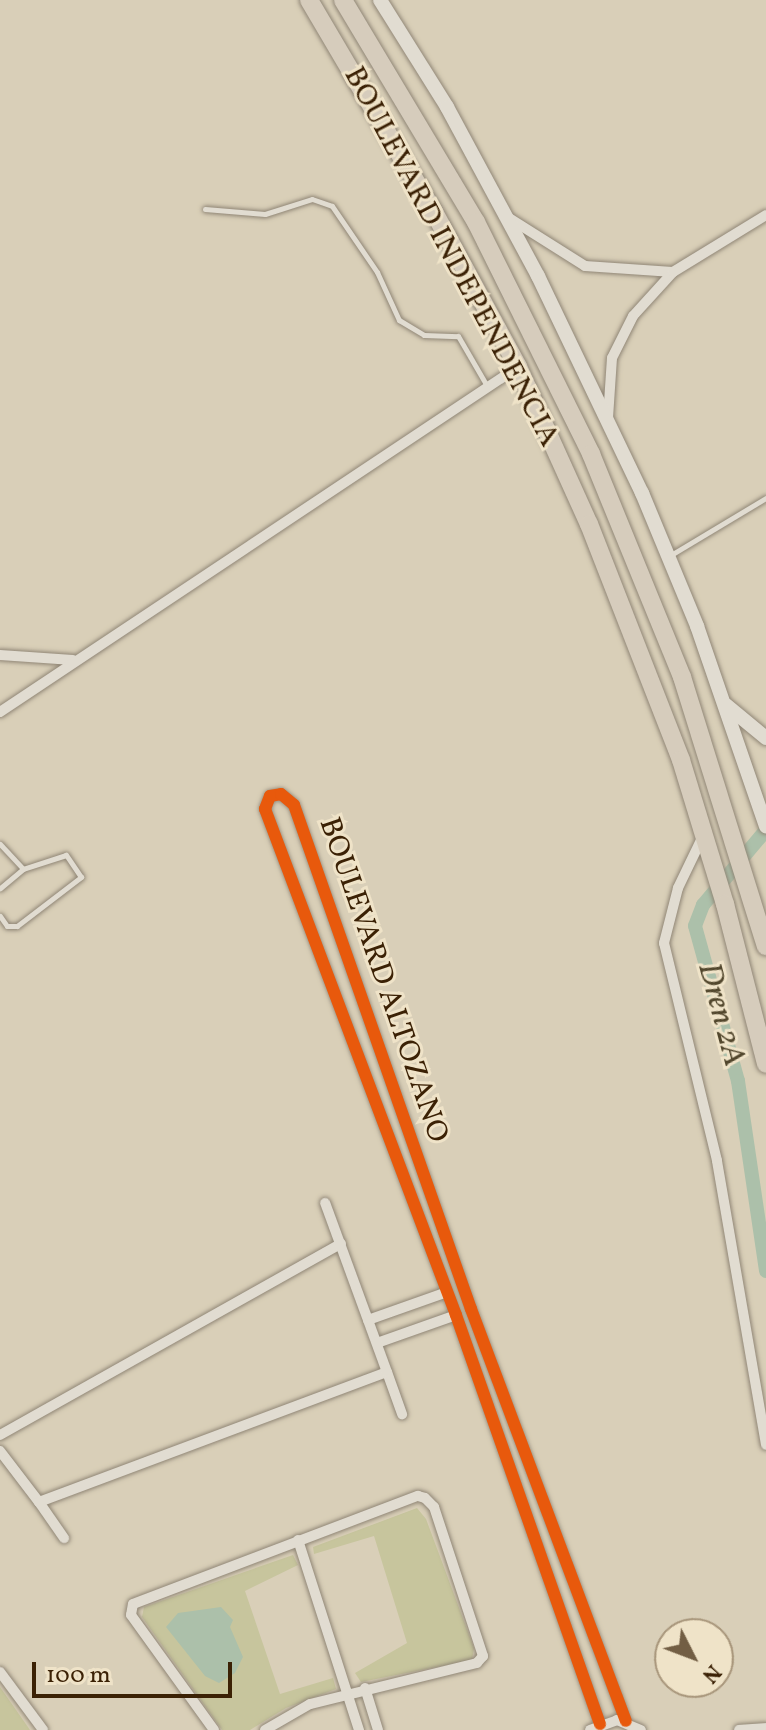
<!DOCTYPE html>
<style>
body{margin:0}
#map{position:relative;width:766px;height:1730px;overflow:hidden;background:#d9cfb8;font-family:Vollkorn,serif}
div>[style]{position:absolute}
.green>*{inset:0;background:#c7c59d}
.water>*{inset:0;background:#acc0aa}
.canal>*{height:14px;margin:-7px;padding:0 7px;transform-origin:7px;border-radius:7px;background:#acc0aa}
.roads{filter:drop-shadow(0 0 2px #908676) drop-shadow(0 0 2px #908676)}
.lane>*{height:5px;margin:-2.5px;padding:0 2.5px;transform-origin:2.5px;border-radius:2.5px;background:#e1dcd1}
.street>*{height:10px;margin:-5px;padding:0 5px;transform-origin:5px;border-radius:5px;background:#e1dcd1}
.secondary>*{height:14px;margin:-7px;padding:0 7px;transform-origin:7px;border-radius:7px;background:#e1dcd1}
.highway>*{height:18px;margin:-9px;padding:0 9px;transform-origin:9px;border-radius:9px;background:#d6ccbc}
.cycleway>*{height:12px;margin:-6px;padding:0 6px;transform-origin:6px;border-radius:6px;background:#e8590c}
span{translate:-50% -50%;white-space:nowrap;text-align:center;line-height:1.15;-webkit-text-stroke:6px #efe3c8;paint-order:stroke}
.street-label{font-size:30px;color:#3b2105}
.water-label{font-size:32px;color:#52472d;font-style:italic}
.north{position:absolute;left:654px;top:1618px;width:80px;height:80px;box-sizing:border-box;background:#efe3c8;border:2px solid #a7957a;border-radius:50%;rotate:132deg;font-size:22px;font-weight:700;line-height:32px;text-align:center;color:#3b2105}
.north::after{content:'';display:block;margin:auto;width:28px;height:36px;background:#725e44;clip-path:polygon(50% 0,100% 100%,50% 72%,0 100%)}
.scale{position:absolute;left:32px;top:1662px;width:200px;height:36px;box-sizing:border-box;border:4px solid #3b2105;border-top:0;padding-left:10px;font-size:24px;line-height:28px;white-space:nowrap;color:#3b2105;-webkit-text-stroke:6px #efe3c8;paint-order:stroke}
</style>
<div id="map">
<div class="green">
<div style="clip-path:polygon(417px 1508px,426px 1519px,474px 1648px,472px 1660px,361px 1682px,355px 1673px,407px 1643px,374px 1536px,314px 1554px,313px 1547px)"></div>
<div style="clip-path:polygon(293px 1555px,298px 1565px,245px 1591px,280px 1694px,333px 1678px,336px 1689px,286px 1708px,250px 1730px,222px 1730px,142px 1617px,144px 1607px)"></div>
<div style="clip-path:polygon(0 1687px,30px 1730px,0 1730px)"></div>
</div>
<div class="water">
<div style="clip-path:polygon(221px 1607px,233px 1620px,230px 1627px,243px 1657px,235px 1673px,219px 1683px,205px 1676px,166px 1627px,178px 1613px)"></div>
</div>
<div class="canal">
<div style="left:766px;top:830px;width:98px;rotate:130deg"></div>
<div style="left:703px;top:905px;width:22px;rotate:111deg"></div>
<div style="left:695px;top:926px;width:161px;rotate:74.5deg"></div>
<div style="left:738px;top:1081px;width:192px;rotate:81.6deg"></div>
</div>
<div class="roads">
<div class="lane">
<div style="left:205px;top:209px;width:60px;rotate:4.8deg"></div>
<div style="left:265px;top:214px;width:49px;rotate:-17.7deg"></div>
<div style="left:312px;top:199px;width:21px;rotate:19deg"></div>
<div style="left:332px;top:206px;width:80px;rotate:55.7deg"></div>
<div style="left:377px;top:272px;width:53px;rotate:65.4deg"></div>
<div style="left:399px;top:320px;width:29px;rotate:31deg"></div>
<div style="left:424px;top:335px;width:34px;rotate:2deg"></div>
<div style="left:458px;top:336px;width:58px;rotate:59.9deg"></div>
<div style="left:669px;top:556px;width:113px;rotate:-30.9deg"></div>
<div style="left:0;top:844px;width:34px;rotate:47deg"></div>
<div style="left:23px;top:869px;width:30px;rotate:140deg"></div>
<div style="left:0;top:916px;width:12px;rotate:55deg"></div>
<div style="left:7px;top:926px;width:10px"></div>
<div style="left:17px;top:926px;width:81px;rotate:-37.4deg"></div>
<div style="left:81px;top:877px;width:27px;rotate:-124deg"></div>
<div style="left:66px;top:855px;width:45px;rotate:162deg"></div>
</div>
<div class="street">
<div style="left:509px;top:218px;width:90px;rotate:32.3deg"></div>
<div style="left:585px;top:266px;width:88px;rotate:3.9deg"></div>
<div style="left:608px;top:418px;width:60px;rotate:-86.2deg"></div>
<div style="left:612px;top:358px;width:47px;rotate:-63.4deg"></div>
<div style="left:633px;top:316px;width:59px;rotate:-47.7deg"></div>
<div style="left:673px;top:272px;width:109px;rotate:-31.5deg"></div>
<div style="left:0;top:655px;width:73px;rotate:3.9deg"></div>
<div style="left:0;top:712px;width:622px;rotate:-33.66deg"></div>
<div style="left:703px;top:836px;width:58px;rotate:115.7deg"></div>
<div style="left:678px;top:888px;width:57px;rotate:104.3deg"></div>
<div style="left:664px;top:943px;width:224px;rotate:76.3deg"></div>
<div style="left:717px;top:1161px;width:288px;rotate:80.2deg"></div>
<div style="left:368px;top:1320px;width:84px;rotate:-19.5deg"></div>
<div style="left:377px;top:1343px;width:84px;rotate:-19.5deg"></div>
<div style="left:387px;top:1372px;width:45px;rotate:70.3deg"></div>
<div style="left:0;top:1435px;width:391px;rotate:-29.3deg"></div>
<div style="left:0;top:1451px;width:64px;rotate:52.6deg"></div>
<div style="left:39px;top:1502px;width:371px;rotate:-20.5deg"></div>
<div style="left:387px;top:1372px;width:180px;rotate:-110.1deg"></div>
<div style="left:39px;top:1502px;width:44px;rotate:55.2deg"></div>
<div style="left:298px;top:1540px;width:200px;rotate:72.2deg"></div>
<div style="left:0;top:1672px;width:72px;rotate:53.4deg"></div>
<div style="left:365px;top:1688px;width:44px;rotate:72.8deg"></div>
<div style="left:600px;top:1724px;width:434px;rotate:-109.4deg"></div>
<div style="left:456px;top:1315px;width:541px;rotate:-110.68deg"></div>
<div style="left:265px;top:809px;width:14px;rotate:-69deg"></div>
<div style="left:270px;top:796px;width:11px;rotate:-10deg"></div>
<div style="left:281px;top:794px;width:17px;rotate:40deg"></div>
<div style="left:294px;top:805px;width:534px;rotate:70.65deg"></div>
<div style="left:471px;top:1309px;width:440px;rotate:69.4deg"></div>
<div style="left:214px;top:1730px;width:142px;rotate:-125.8deg"></div>
<div style="left:131px;top:1615px;width:11px;rotate:-80deg"></div>
<div style="left:133px;top:1604px;width:305px;rotate:-20.8deg"></div>
<div style="left:418px;top:1496px;width:7px;rotate:16deg"></div>
<div style="left:425px;top:1498px;width:13px;rotate:45deg"></div>
<div style="left:434px;top:1507px;width:157px;rotate:71.8deg"></div>
<div style="left:483px;top:1656px;width:9px;rotate:131deg"></div>
<div style="left:477px;top:1663px;width:172px;rotate:166.2deg"></div>
<div style="left:310px;top:1704px;width:52px;rotate:150deg"></div>
<div style="left:590px;top:1730px;width:29px;rotate:-20deg"></div>
<div style="left:617px;top:1720px;width:26px;rotate:23deg"></div>
<div style="left:739px;top:1730px;width:27px;rotate:-4deg"></div>
</div>
<div class="secondary">
<div style="left:380px;top:0;width:126px;rotate:57.9deg"></div>
<div style="left:447px;top:107px;width:192px;rotate:61.7deg"></div>
<div style="left:538px;top:276px;width:241px;rotate:64.4deg"></div>
<div style="left:642px;top:493px;width:144px;rotate:67.5deg"></div>
<div style="left:697px;top:626px;width:212px;rotate:71deg"></div>
<div style="left:726px;top:705px;width:52px;rotate:39.5deg"></div>
</div>
<div class="highway">
<div style="left:309px;top:0;width:246px;rotate:59.5deg"></div>
<div style="left:434px;top:212px;width:176px;rotate:61.5deg"></div>
<div style="left:518px;top:367px;width:172px;rotate:65.7deg"></div>
<div style="left:589px;top:524px;width:253px;rotate:68.7deg"></div>
<div style="left:681px;top:760px;width:151px;rotate:73deg"></div>
<div style="left:725px;top:904px;width:165px;rotate:75.6deg"></div>
<div style="left:343px;top:0;width:259px;rotate:59.1deg"></div>
<div style="left:476px;top:222px;width:259px;rotate:63.6deg"></div>
<div style="left:591px;top:454px;width:241px;rotate:67.8deg"></div>
<div style="left:682px;top:677px;width:282px;rotate:72.7deg"></div>
</div>
</div>
<div class="cycleway">
<div style="left:600px;top:1724px;width:434px;rotate:-109.4deg"></div>
<div style="left:456px;top:1315px;width:541px;rotate:-110.68deg"></div>
<div style="left:265px;top:809px;width:14px;rotate:-69deg"></div>
<div style="left:270px;top:796px;width:11px;rotate:-10deg"></div>
<div style="left:281px;top:794px;width:17px;rotate:40deg"></div>
<div style="left:294px;top:805px;width:534px;rotate:70.65deg"></div>
<div style="left:471px;top:1309px;width:440px;rotate:69.4deg"></div>
</div>
<div class="street-label">
<span style="left:451px;top:257px;rotate:62deg">BOULEVARD INDEPENDENCIA</span>
<span style="left:383px;top:980px;rotate:71deg">BOULEVARD ALTOZANO</span>
</div>
<div class="water-label">
<span style="left:720px;top:1015px;rotate:75deg">Dren 2A</span>
</div>
<div class="north">N</div>
<div class="scale">100 m</div>
</div>
